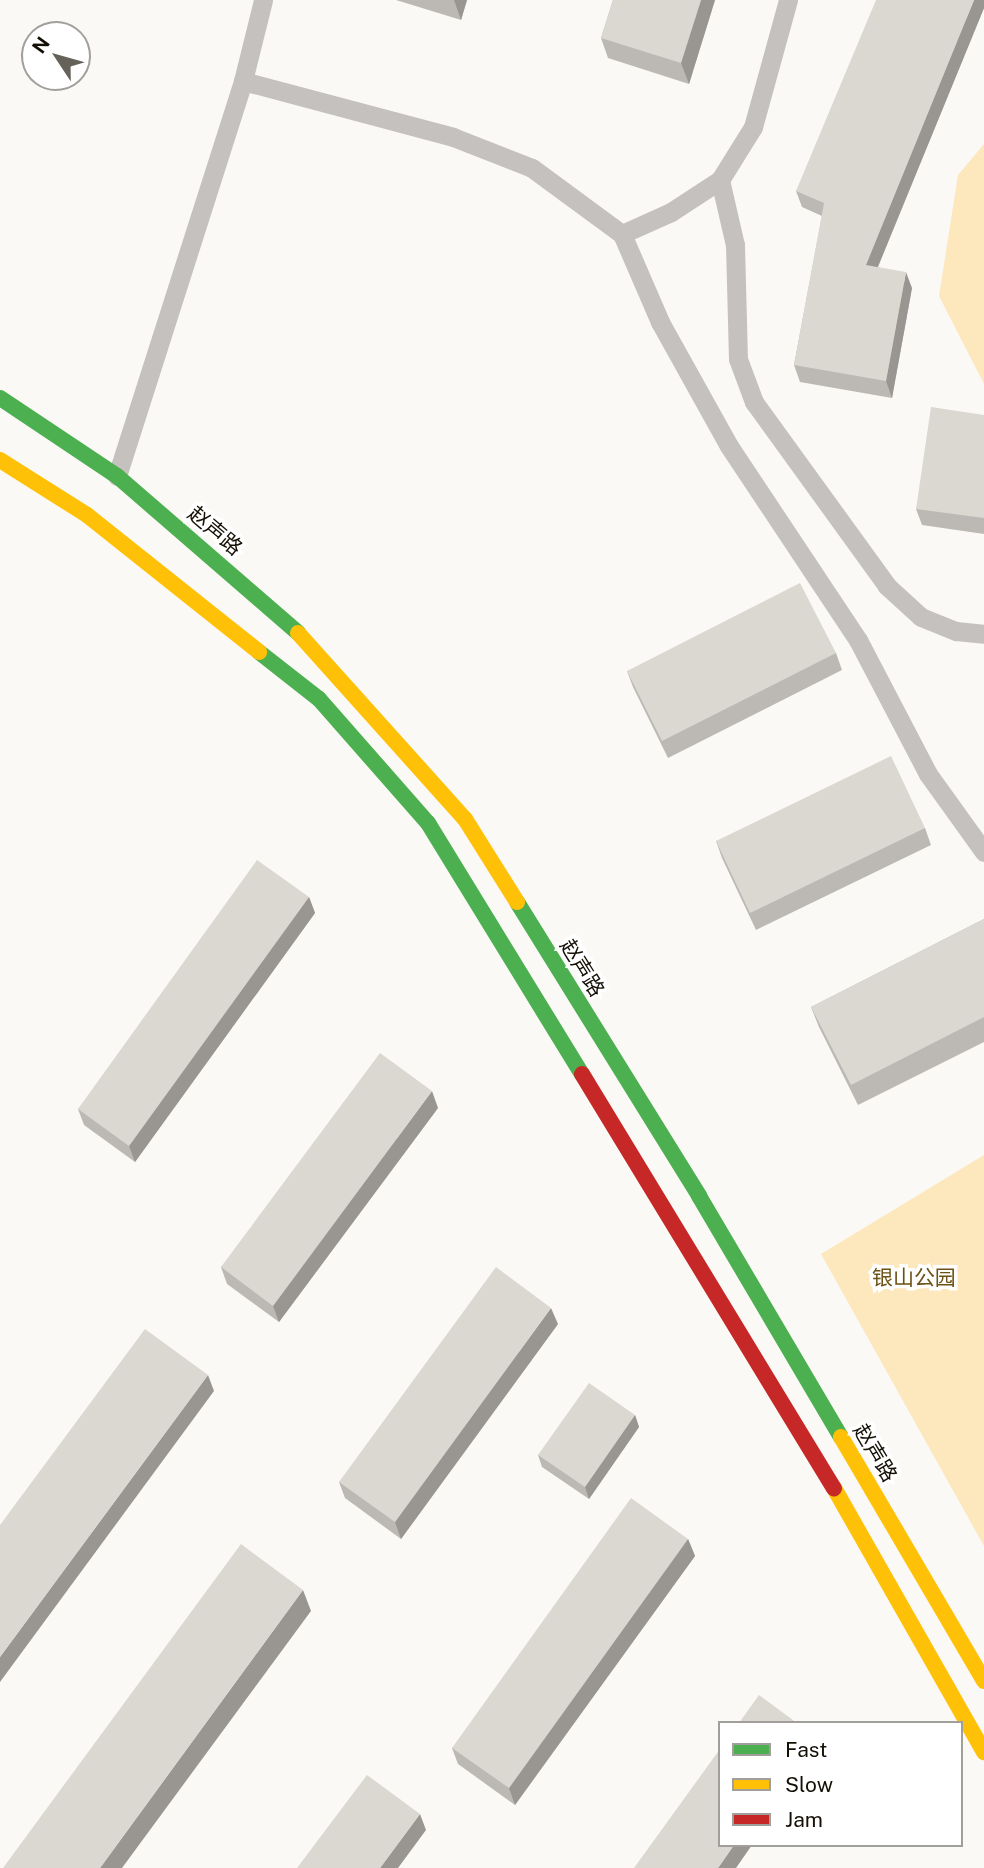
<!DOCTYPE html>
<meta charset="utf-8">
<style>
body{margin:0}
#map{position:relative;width:984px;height:1868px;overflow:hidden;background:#fbf9f6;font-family:"Public Sans","Noto Sans SC",sans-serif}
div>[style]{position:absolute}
.green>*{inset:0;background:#fde7bd}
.lane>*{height:19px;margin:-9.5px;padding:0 9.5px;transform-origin:9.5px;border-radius:9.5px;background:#c5c1be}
.fast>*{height:16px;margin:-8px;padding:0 8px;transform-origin:8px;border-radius:8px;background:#4caf50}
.slow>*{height:16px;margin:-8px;padding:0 8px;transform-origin:8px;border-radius:8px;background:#ffc107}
.jam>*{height:16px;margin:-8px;padding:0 8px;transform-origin:8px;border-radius:8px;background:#c62828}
.wall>*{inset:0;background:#bcb9b4}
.shaded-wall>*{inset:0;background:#999692}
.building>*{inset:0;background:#dbd7d1}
span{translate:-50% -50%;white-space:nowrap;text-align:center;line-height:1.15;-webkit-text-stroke:7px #fff;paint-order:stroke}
.street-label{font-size:21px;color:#151006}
.park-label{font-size:21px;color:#6d5216}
.legend{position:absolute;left:718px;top:1721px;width:245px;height:126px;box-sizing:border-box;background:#fff;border:2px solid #a19f9b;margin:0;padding:9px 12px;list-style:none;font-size:21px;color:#151006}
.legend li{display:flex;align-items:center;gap:14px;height:35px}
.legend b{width:35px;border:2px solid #a19f9b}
.north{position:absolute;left:21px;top:21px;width:70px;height:70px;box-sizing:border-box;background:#fff;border:2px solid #a19f9b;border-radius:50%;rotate:306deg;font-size:19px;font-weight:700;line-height:28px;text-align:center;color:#151006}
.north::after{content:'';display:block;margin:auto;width:24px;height:32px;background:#66625a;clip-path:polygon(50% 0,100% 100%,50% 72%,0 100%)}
</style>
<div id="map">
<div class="green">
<div style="clip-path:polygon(984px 144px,984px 384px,939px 296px,958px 175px)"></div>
<div style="clip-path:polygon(984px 1155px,984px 1546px,821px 1254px)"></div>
</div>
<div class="lane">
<div style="left:788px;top:0;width:132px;rotate:105.4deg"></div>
<div style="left:753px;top:127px;width:62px;rotate:121.9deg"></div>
<div style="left:720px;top:180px;width:59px;rotate:146.9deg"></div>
<div style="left:671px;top:212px;width:54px;rotate:155.8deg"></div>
<div style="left:622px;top:234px;width:96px;rotate:66.6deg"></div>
<div style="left:660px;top:322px;width:142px;rotate:60.9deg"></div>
<div style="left:729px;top:446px;width:233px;rotate:56.4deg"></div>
<div style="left:858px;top:640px;width:151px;rotate:62.4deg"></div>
<div style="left:928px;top:774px;width:96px;rotate:54.3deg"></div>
<div style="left:243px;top:81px;width:217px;rotate:14.9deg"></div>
<div style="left:453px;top:137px;width:85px;rotate:21.4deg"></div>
<div style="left:532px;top:168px;width:112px;rotate:36.3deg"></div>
<div style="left:720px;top:180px;width:67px;rotate:77deg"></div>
<div style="left:735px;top:245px;width:114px;rotate:88.5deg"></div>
<div style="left:738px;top:359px;width:46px;rotate:69.6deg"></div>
<div style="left:754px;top:402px;width:227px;rotate:54.1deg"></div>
<div style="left:887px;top:586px;width:46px;rotate:42.4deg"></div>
<div style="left:921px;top:617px;width:38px;rotate:22deg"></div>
<div style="left:956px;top:631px;width:28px;rotate:6deg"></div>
<div style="left:117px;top:476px;width:415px;rotate:-72.3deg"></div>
<div style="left:243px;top:81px;width:83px;rotate:-76.1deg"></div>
</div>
<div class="fast">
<div style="left:0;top:398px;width:141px;rotate:33.7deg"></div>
<div style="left:117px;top:476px;width:240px;rotate:40.9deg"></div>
<div style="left:259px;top:652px;width:76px;rotate:38.1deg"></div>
<div style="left:319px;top:699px;width:165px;rotate:48.7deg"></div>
<div style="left:428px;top:823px;width:294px;rotate:58.5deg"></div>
<div style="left:517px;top:902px;width:346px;rotate:58.2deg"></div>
<div style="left:699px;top:1196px;width:280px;rotate:59.5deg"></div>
</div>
<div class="slow">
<div style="left:0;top:460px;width:103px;rotate:32.3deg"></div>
<div style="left:87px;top:515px;width:220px;rotate:38.5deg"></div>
<div style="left:298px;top:633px;width:250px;rotate:48.1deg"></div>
<div style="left:465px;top:819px;width:98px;rotate:57.9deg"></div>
<div style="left:841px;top:1437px;width:283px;rotate:59.6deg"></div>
<div style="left:834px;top:1488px;width:304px;rotate:60.4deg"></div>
</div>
<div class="jam">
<div style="left:582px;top:1074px;width:485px;rotate:58.7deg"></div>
</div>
<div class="wall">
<div style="clip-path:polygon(396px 0,467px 0,461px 20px)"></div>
<div style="clip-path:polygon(613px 0,715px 0,689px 84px,608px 58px,601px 38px)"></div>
<div style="clip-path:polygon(984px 0,984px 8px,878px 267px,912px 288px,892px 398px,800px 382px,794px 365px,822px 216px,802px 207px,796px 191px)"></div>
<div style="clip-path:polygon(984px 415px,984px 534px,922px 525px,916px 509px)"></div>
<div style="clip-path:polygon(836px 653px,842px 670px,668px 758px,633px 687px,627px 671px)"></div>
<div style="clip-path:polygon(925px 828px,931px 845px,756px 930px,722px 858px,716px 841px)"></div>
<div style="clip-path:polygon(309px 897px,315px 913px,135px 1162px,84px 1125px,78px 1109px)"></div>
<div style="clip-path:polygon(984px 919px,984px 1042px,858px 1105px,819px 1027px,811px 1007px)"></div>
<div style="clip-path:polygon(438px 1108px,279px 1322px,227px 1284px,221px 1267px)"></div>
<div style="clip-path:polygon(558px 1324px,401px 1539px,345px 1498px,339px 1482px)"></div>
<div style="clip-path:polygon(635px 1415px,639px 1427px,589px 1499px,542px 1467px,538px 1455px)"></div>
<div style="clip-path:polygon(688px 1539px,695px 1556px,515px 1805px,458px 1764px,452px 1748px)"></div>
</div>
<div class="shaded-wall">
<div style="clip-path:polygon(454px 0,467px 0,461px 20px)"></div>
<div style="clip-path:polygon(701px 0,715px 0,689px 84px,681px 63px)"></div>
<div style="clip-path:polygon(974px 0,984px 0,984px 8px,872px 281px,866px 265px)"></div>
<div style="clip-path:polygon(906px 272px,912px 288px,892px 398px,886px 381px)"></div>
<div style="clip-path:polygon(309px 897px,315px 913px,135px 1162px,129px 1146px)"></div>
<div style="clip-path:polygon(432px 1091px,438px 1108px,279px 1322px,273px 1306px)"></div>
<div style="clip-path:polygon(551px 1308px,558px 1324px,401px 1539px,395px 1522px)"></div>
<div style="clip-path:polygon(208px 1375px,214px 1391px,0 1682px,0 1657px)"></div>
<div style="clip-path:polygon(635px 1415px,639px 1427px,589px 1499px,585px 1487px)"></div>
<div style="clip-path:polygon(688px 1539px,695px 1556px,515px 1805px,509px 1788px)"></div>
<div style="clip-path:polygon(303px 1590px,311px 1611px,122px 1868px,100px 1868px)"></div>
<div style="clip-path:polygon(420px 1814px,426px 1830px,398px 1868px,380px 1868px)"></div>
<div style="clip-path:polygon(734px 1845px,752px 1845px,736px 1868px,718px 1868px)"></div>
</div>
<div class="building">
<div style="clip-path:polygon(613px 0,701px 0,681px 63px,601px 38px)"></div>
<div style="clip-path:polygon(876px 0,974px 0,866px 265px,906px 272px,886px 381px,794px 365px,824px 203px,796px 191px)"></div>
<div style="clip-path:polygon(931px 407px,984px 415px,984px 518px,916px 509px)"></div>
<div style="clip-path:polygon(800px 583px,836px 653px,662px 741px,627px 671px)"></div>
<div style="clip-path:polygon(891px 756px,925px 828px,750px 913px,716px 841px)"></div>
<div style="clip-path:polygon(257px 860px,309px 897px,129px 1146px,78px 1109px)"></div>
<div style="clip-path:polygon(984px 919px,984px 1017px,851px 1085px,811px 1007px)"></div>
<div style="clip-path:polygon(380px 1053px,432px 1091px,273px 1306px,221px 1267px)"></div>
<div style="clip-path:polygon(496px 1267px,551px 1308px,395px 1522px,339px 1482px)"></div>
<div style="clip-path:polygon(145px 1329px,208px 1375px,0 1657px,0 1525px)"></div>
<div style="clip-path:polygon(589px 1383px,635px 1415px,585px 1487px,538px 1455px)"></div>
<div style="clip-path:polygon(631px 1498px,688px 1539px,509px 1788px,452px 1748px)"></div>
<div style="clip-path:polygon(241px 1544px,303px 1590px,100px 1868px,3px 1868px)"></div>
<div style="clip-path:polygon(759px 1695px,797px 1723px,739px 1723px)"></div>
<div style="clip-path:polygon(720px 1749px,720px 1845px,734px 1845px,718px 1868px,634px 1868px)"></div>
<div style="clip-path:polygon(367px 1775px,420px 1814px,380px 1868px,297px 1868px)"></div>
</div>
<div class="street-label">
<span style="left:215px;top:531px;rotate:40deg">赵声路</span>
<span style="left:582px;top:968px;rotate:58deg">赵声路</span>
<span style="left:875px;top:1453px;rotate:59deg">赵声路</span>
</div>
<div class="park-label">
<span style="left:914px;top:1278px">银山公园</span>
</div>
<ul class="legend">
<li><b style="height:9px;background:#4caf50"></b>Fast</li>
<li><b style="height:9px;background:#ffc107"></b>Slow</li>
<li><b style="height:9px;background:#c62828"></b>Jam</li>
</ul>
<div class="north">N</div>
</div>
